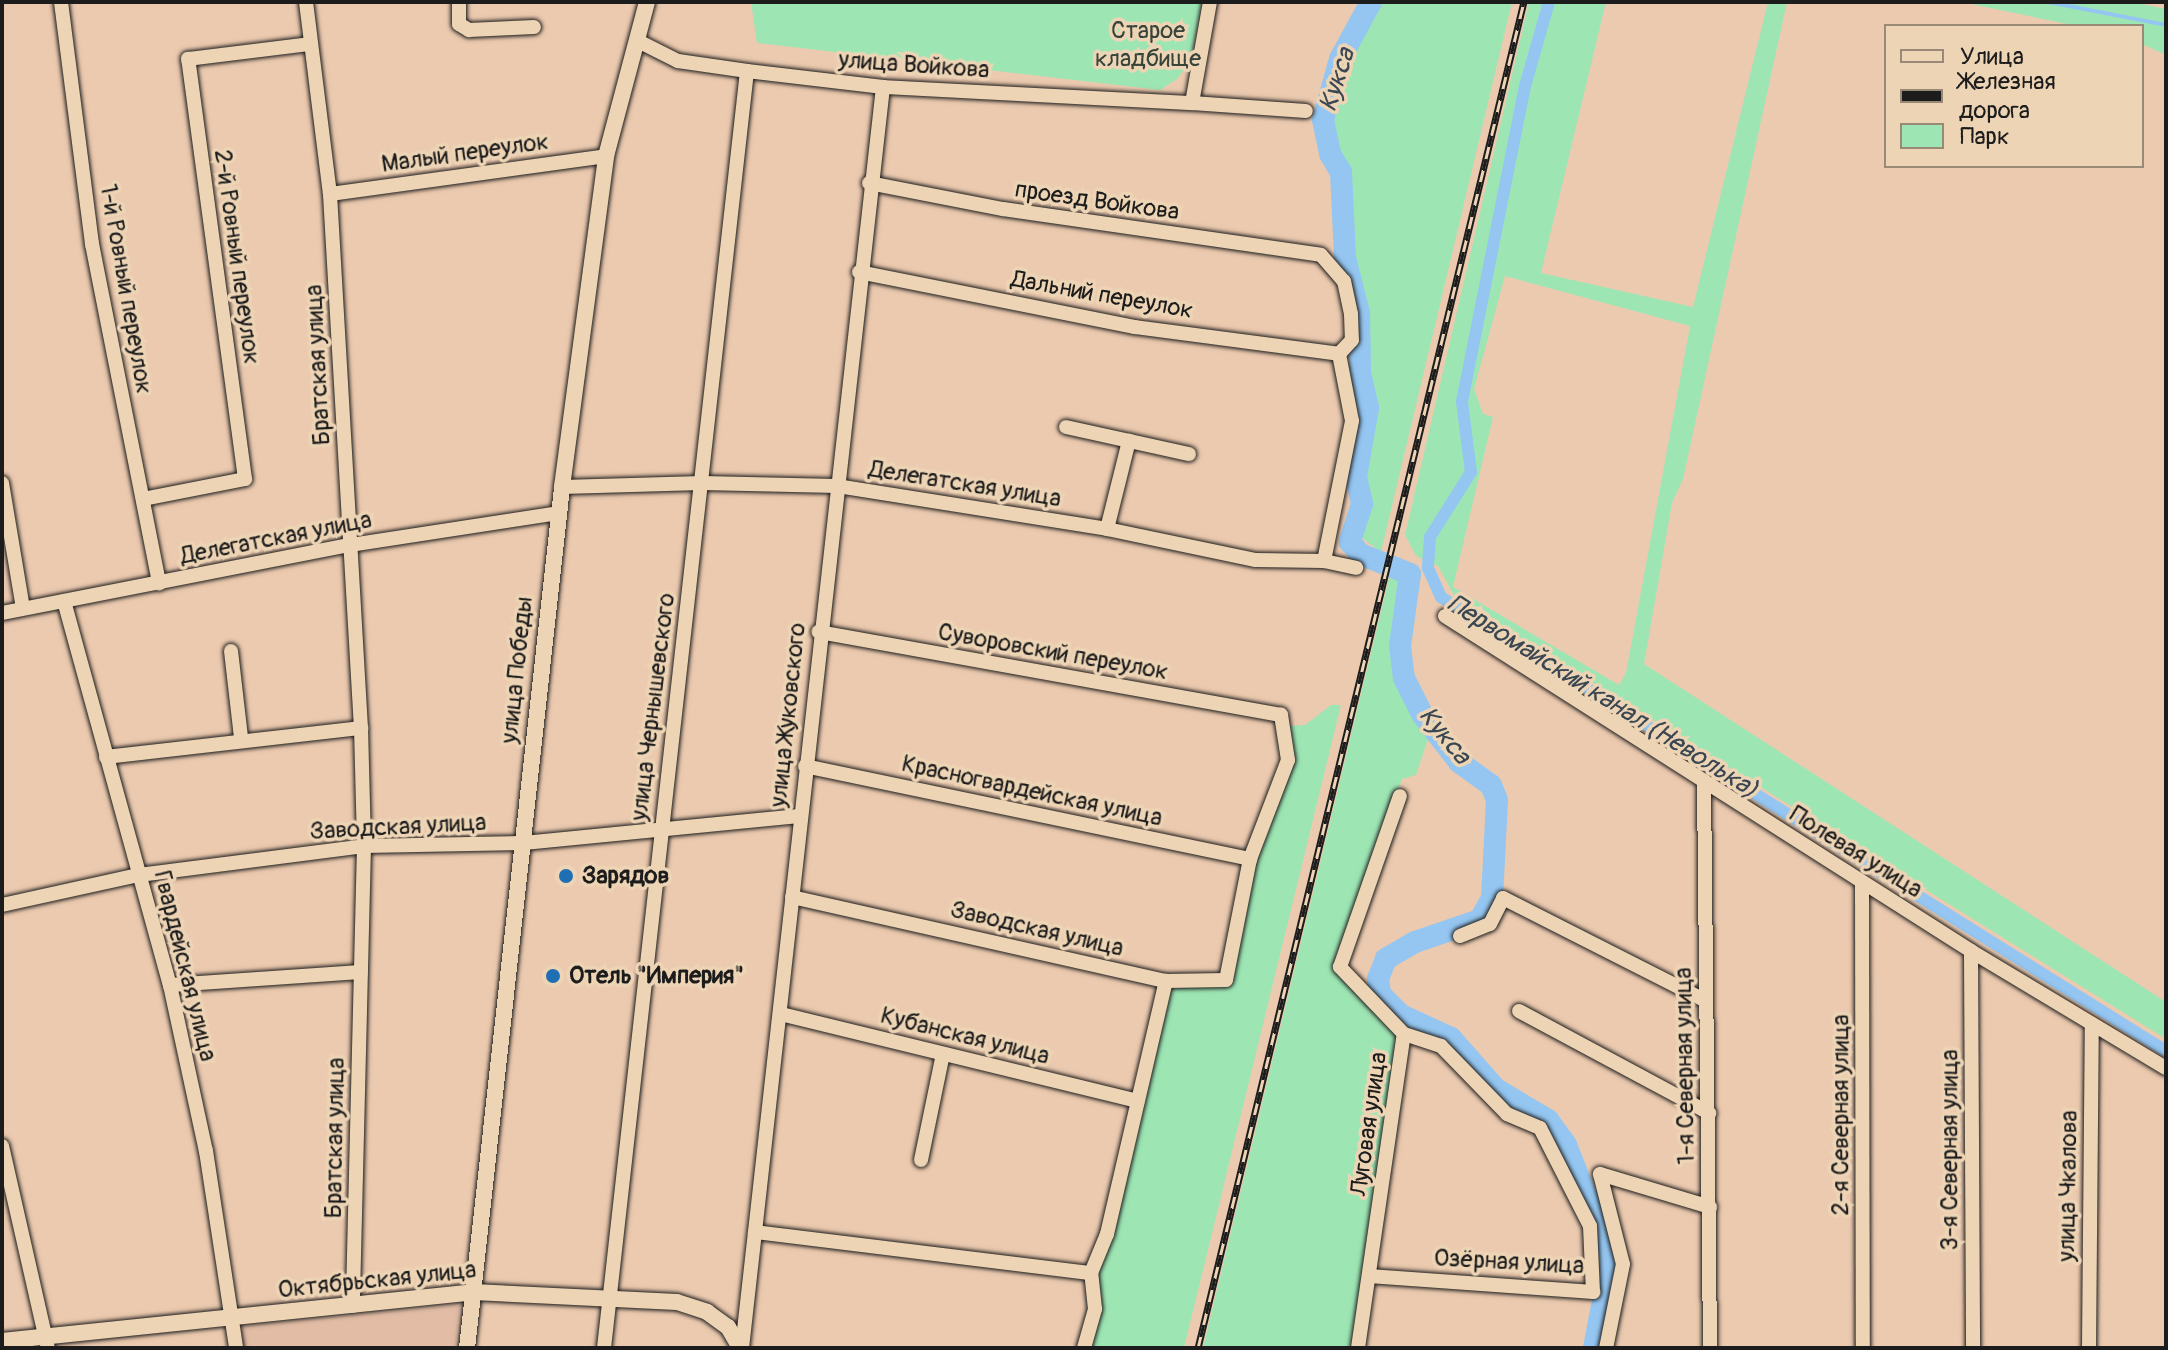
<!DOCTYPE html>
<meta charset="utf-8">
<style>
body{margin:0}
#map{position:relative;width:2168px;height:1350px;overflow:hidden;background:#eccaaf;font-family:Pangolin,sans-serif}
div>[style]{position:absolute}
.built>*{inset:0;background:#e2bca5}
.green>*{inset:0;background:#9de6b4}
.stream>*{height:4px;margin:-2px;padding:0 2px;transform-origin:2px;border-radius:2px;background:#94c6f1}
.canal>*{height:12px;margin:-6px;padding:0 6px;transform-origin:6px;border-radius:6px;background:#94c6f1}
.river>*{height:22px;margin:-11px;padding:0 11px;transform-origin:11px;border-radius:11px;background:#94c6f1}
.roads{filter:drop-shadow(0 0 2px #1c1c1c) drop-shadow(0 0 2px #1c1c1c)}
.minor>*{height:14px;margin:-7px;padding:0 7px;transform-origin:7px;border-radius:7px;background:#edd4b5}
.tertiary>*{height:16px;margin:-8px;padding:0 8px;transform-origin:8px;border-radius:8px;background:#edd4b5}
.rail>*{height:7px;margin-top:-3.5px;transform-origin:0;background:repeating-linear-gradient(90deg,#edd4b5 0 12px,#1c1c1c 0 24px);box-sizing:border-box;border-block:2px solid #1c1c1c}
.dots>*{width:22px;height:22px;translate:-50% -50%;box-sizing:border-box;border:4px solid #edd4b5;border-radius:50%}
span{translate:-50% -50%;white-space:nowrap;text-align:center;line-height:1.15;-webkit-text-stroke:7px #edd4b5;paint-order:stroke}
.park-label{font-size:24px;color:#36443a}
.street-label{font-size:24px;color:#1c1c1c}
.poi-label{font-size:24px;color:#1c1c1c;font-weight:700}
.left{translate:0 -50%;text-align:left}
.water-label{font-size:26px;color:#3a4651;font-style:italic}
.frame{position:absolute;inset:0;border:4px solid #1c1c1c;pointer-events:none}
.legend{position:absolute;left:1884px;top:24px;width:260px;height:144px;box-sizing:border-box;background:#edd4b5;border:2px solid #998a78;margin:0;padding:10px 14px;list-style:none;font-size:24px;color:#1c1c1c}
.legend li{display:flex;align-items:center;gap:16px;height:40px}
.legend b{width:40px;border:2px solid #998a78}
</style>
<div id="map">
<div class="built">
<div style="clip-path:polygon(460px 1305px,455px 1348px,242px 1348px,241px 1326px)"></div>
</div>
<div class="green">
<div style="clip-path:polygon(751px 2px,1202px 2px,1191px 60px,1177px 79px,1160px 90px,757px 43px)"></div>
<div style="clip-path:polygon(1380px 2px,1512px 2px,1381px 552px,1354px 532px,1365px 506px,1362px 474px,1373px 409px,1363px 372px,1365px 311px,1349px 256px,1347px 174px,1335px 152px,1328px 120px,1344px 61px)"></div>
<div style="clip-path:polygon(evenodd,1529px 2px,1606px 2px,1541px 273px,1693px 307px,1768px 2px,1787px 2px,1683px 479px,1672px 503px,1644px 664px,2166px 1002px,2166px 1039px,1490px 619px,1454px 595px,1438px 566px,1416px 556px,1405px 535px,1529px 2px,1505px 276px,1690px 326px,1626px 673px,1619px 685px,1453px 587px,1493px 417px,1483px 414px,1474px 389px,1505px 276px)"></div>
<div style="clip-path:polygon(1961px 2px,2132px 2px,2166px 9px,2166px 55px,2142px 44px,2142px 26px,2077px 26px)"></div>
<div style="clip-path:polygon(1391px 570px,1406px 580px,1394px 665px,1430px 733px,1416px 775px,1402px 779px,1338px 965px,1398px 1037px,1351px 1348px,1203px 1348px)"></div>
<div style="clip-path:polygon(1331px 705px,1341px 705px,1184px 1348px,1089px 1348px,1097px 1274px,1112px 1233px,1169px 986px,1227px 985px,1255px 859px,1291px 773px,1288px 726px,1305px 725px)"></div>
</div>
<div class="stream">
<div style="left:2048px;top:2px;width:120px;rotate:11deg"></div>
</div>
<div class="canal">
<div style="left:1549px;top:2px;width:87px;rotate:105.9deg"></div>
<div style="left:1525px;top:86px;width:322px;rotate:101.3deg"></div>
<div style="left:1462px;top:402px;width:71px;rotate:82.7deg"></div>
<div style="left:1471px;top:472px;width:77px;rotate:122.2deg"></div>
<div style="left:1430px;top:537px;width:31px;rotate:94deg"></div>
<div style="left:1428px;top:568px;width:32px;rotate:66deg"></div>
<div style="left:1441px;top:597px;width:855px;rotate:32.06deg"></div>
</div>
<div class="river">
<div style="left:1371px;top:2px;width:65px;rotate:118.5deg"></div>
<div style="left:1340px;top:59px;width:63px;rotate:105.6deg"></div>
<div style="left:1323px;top:120px;width:35px;rotate:78deg"></div>
<div style="left:1330px;top:154px;width:21px;rotate:59deg"></div>
<div style="left:1341px;top:172px;width:86px;rotate:87.3deg"></div>
<div style="left:1345px;top:258px;width:57px;rotate:75.7deg"></div>
<div style="left:1359px;top:313px;width:60px;rotate:89deg"></div>
<div style="left:1360px;top:373px;width:36px;rotate:77deg"></div>
<div style="left:1368px;top:408px;width:70px;rotate:99.9deg"></div>
<div style="left:1356px;top:477px;width:28px;rotate:77deg"></div>
<div style="left:1362px;top:504px;width:40px;rotate:108deg"></div>
<div style="left:1350px;top:542px;width:16px;rotate:50deg"></div>
<div style="left:1360px;top:554px;width:54px;rotate:21.8deg"></div>
<div style="left:1410px;top:574px;width:73px;rotate:97.9deg"></div>
<div style="left:1400px;top:646px;width:32px;rotate:83deg"></div>
<div style="left:1404px;top:678px;width:40px;rotate:63.4deg"></div>
<div style="left:1422px;top:714px;width:61px;rotate:52.4deg"></div>
<div style="left:1459px;top:762px;width:39px;rotate:36deg"></div>
<div style="left:1491px;top:785px;width:16px;rotate:68deg"></div>
<div style="left:1497px;top:800px;width:98px;rotate:92.9deg"></div>
<div style="left:1492px;top:898px;width:25px;rotate:119deg"></div>
<div style="left:1480px;top:920px;width:69px;rotate:161.3deg"></div>
<div style="left:1415px;top:942px;width:34px;rotate:150deg"></div>
<div style="left:1386px;top:959px;width:22px;rotate:112deg"></div>
<div style="left:1378px;top:979px;width:15px;rotate:82deg"></div>
<div style="left:1380px;top:994px;width:30px;rotate:45deg"></div>
<div style="left:1401px;top:1015px;width:55px;rotate:24.7deg"></div>
<div style="left:1451px;top:1038px;width:68px;rotate:48.6deg"></div>
<div style="left:1496px;top:1089px;width:61px;rotate:30.8deg"></div>
<div style="left:1548px;top:1120px;width:31px;rotate:54deg"></div>
<div style="left:1566px;top:1145px;width:122px;rotate:68.3deg"></div>
<div style="left:1611px;top:1258px;width:92px;rotate:100.7deg"></div>
</div>
<div class="roads">
<div class="minor">
<div style="left:61px;top:2px;width:244px;rotate:82.7deg"></div>
<div style="left:92px;top:244px;width:346px;rotate:78.8deg"></div>
<div style="left:306px;top:2px;width:193px;rotate:82.9deg"></div>
<div style="left:330px;top:194px;width:535px;rotate:86.68deg"></div>
<div style="left:361px;top:728px;width:118px;rotate:88.5deg"></div>
<div style="left:364px;top:846px;width:460px;rotate:91.4deg"></div>
<div style="left:459px;top:2px;width:22px;rotate:90deg"></div>
<div style="left:459px;top:24px;width:12px;rotate:31deg"></div>
<div style="left:469px;top:30px;width:65px;rotate:-2.6deg"></div>
<div style="left:638px;top:41px;width:45px;rotate:26.6deg"></div>
<div style="left:678px;top:61px;width:70px;rotate:8.2deg"></div>
<div style="left:747px;top:71px;width:137px;rotate:6.7deg"></div>
<div style="left:883px;top:87px;width:309px;rotate:3deg"></div>
<div style="left:1192px;top:103px;width:103px;rotate:-79.9deg"></div>
<div style="left:1192px;top:103px;width:114px;rotate:4deg"></div>
<div style="left:869px;top:183px;width:136px;rotate:11deg"></div>
<div style="left:1003px;top:209px;width:321px;rotate:8.2deg"></div>
<div style="left:1321px;top:255px;width:35px;rotate:49deg"></div>
<div style="left:1344px;top:281px;width:34px;rotate:78deg"></div>
<div style="left:1351px;top:314px;width:26px;rotate:88deg"></div>
<div style="left:1352px;top:340px;width:19px;rotate:133deg"></div>
<div style="left:1339px;top:354px;width:68px;rotate:79deg"></div>
<div style="left:1352px;top:421px;width:143px;rotate:101.3deg"></div>
<div style="left:330px;top:194px;width:279px;rotate:-7.8deg"></div>
<div style="left:859px;top:272px;width:281px;rotate:11.3deg"></div>
<div style="left:1135px;top:327px;width:206px;rotate:7.5deg"></div>
<div style="left:1066px;top:427px;width:126px;rotate:12.4deg"></div>
<div style="left:2px;top:483px;width:127px;rotate:80.5deg"></div>
<div style="left:562px;top:487px;width:140px;rotate:-1.6deg"></div>
<div style="left:702px;top:483px;width:135px;rotate:1.3deg"></div>
<div style="left:837px;top:486px;width:273px;rotate:9deg"></div>
<div style="left:1107px;top:529px;width:152px;rotate:11.8deg"></div>
<div style="left:1256px;top:560px;width:68px;rotate:0.8deg"></div>
<div style="left:1324px;top:561px;width:33px;rotate:12deg"></div>
<div style="left:143px;top:499px;width:104px;rotate:-11.1deg"></div>
<div style="left:245px;top:479px;width:424px;rotate:-97.7deg"></div>
<div style="left:188px;top:59px;width:123px;rotate:-7deg"></div>
<div style="left:1107px;top:529px;width:91px;rotate:-76deg"></div>
<div style="left:64px;top:601px;width:398px;rotate:74.6deg"></div>
<div style="left:170px;top:985px;width:170px;rotate:77.8deg"></div>
<div style="left:206px;top:1151px;width:199px;rotate:81.3deg"></div>
<div style="left:2px;top:613px;width:355px;rotate:-11.1deg"></div>
<div style="left:350px;top:545px;width:210px;rotate:-8.7deg"></div>
<div style="left:1445px;top:616px;width:624px;rotate:32.49deg"></div>
<div style="left:1971px;top:951px;width:227px;rotate:31deg"></div>
<div style="left:231px;top:651px;width:88px;rotate:83.4deg"></div>
<div style="left:106px;top:757px;width:257px;rotate:-6.5deg"></div>
<div style="left:805px;top:766px;width:455px;rotate:11.8deg"></div>
<div style="left:1704px;top:783px;width:565px;rotate:89.39deg"></div>
<div style="left:1862px;top:883px;width:465px;rotate:89.9deg"></div>
<div style="left:792px;top:897px;width:383px;rotate:12.7deg"></div>
<div style="left:1166px;top:981px;width:60px;rotate:-1deg"></div>
<div style="left:1226px;top:980px;width:123px;rotate:-78.8deg"></div>
<div style="left:1250px;top:859px;width:106px;rotate:-69deg"></div>
<div style="left:1288px;top:760px;width:46px;rotate:-98.8deg"></div>
<div style="left:1281px;top:715px;width:470px;rotate:-169.8deg"></div>
<div style="left:2px;top:905px;width:140px;rotate:-12.4deg"></div>
<div style="left:139px;top:875px;width:227px;rotate:-7.3deg"></div>
<div style="left:364px;top:846px;width:159px;rotate:-1.1deg"></div>
<div style="left:523px;top:843px;width:278px;rotate:-5.6deg"></div>
<div style="left:1460px;top:936px;width:32px;rotate:-22deg"></div>
<div style="left:1490px;top:924px;width:29px;rotate:-63deg"></div>
<div style="left:1503px;top:898px;width:225px;rotate:26.9deg"></div>
<div style="left:1971px;top:951px;width:397px;rotate:89.7deg"></div>
<div style="left:170px;top:985px;width:191px;rotate:-3.9deg"></div>
<div style="left:1519px;top:1011px;width:216px;rotate:28.2deg"></div>
<div style="left:781px;top:1014px;width:367px;rotate:13.7deg"></div>
<div style="left:2px;top:1146px;width:207px;rotate:77.2deg"></div>
<div style="left:921px;top:1160px;width:108px;rotate:-78.3deg"></div>
<div style="left:1600px;top:1174px;width:93px;rotate:75.7deg"></div>
<div style="left:1623px;top:1264px;width:86px;rotate:101.4deg"></div>
<div style="left:1600px;top:1174px;width:115px;rotate:16.7deg"></div>
<div style="left:755px;top:1232px;width:338px;rotate:7deg"></div>
<div style="left:1369px;top:1276px;width:225px;rotate:4.1deg"></div>
<div style="left:1593px;top:1292px;width:66px;rotate:-92.6deg"></div>
<div style="left:1590px;top:1226px;width:110px;rotate:-117deg"></div>
<div style="left:1540px;top:1128px;width:36px;rotate:-157deg"></div>
<div style="left:1507px;top:1114px;width:95px;rotate:-134.1deg"></div>
<div style="left:1441px;top:1046px;width:39px;rotate:-162deg"></div>
<div style="left:604px;top:1348px;width:1285px;rotate:-83.61deg"></div>
<div style="left:742px;top:1348px;width:1269px;rotate:-83.62deg"></div>
<div style="left:1084px;top:1348px;width:41px;rotate:-74.2deg"></div>
<div style="left:1095px;top:1309px;width:36px;rotate:-96deg"></div>
<div style="left:1091px;top:1273px;width:42px;rotate:-67.7deg"></div>
<div style="left:1107px;top:1234px;width:260px;rotate:-76.9deg"></div>
<div style="left:1358px;top:1348px;width:317px;rotate:-81.7deg"></div>
<div style="left:1404px;top:1034px;width:93px;rotate:-133.7deg"></div>
<div style="left:1340px;top:967px;width:181px;rotate:-70.7deg"></div>
<div style="left:2089px;top:1348px;width:324px;rotate:-89.5deg"></div>
</div>
<div class="tertiary">
<div style="left:2px;top:1341px;width:474px;rotate:-5.9deg"></div>
<div style="left:473px;top:1292px;width:204px;rotate:2.8deg"></div>
<div style="left:677px;top:1302px;width:32px;rotate:18deg"></div>
<div style="left:707px;top:1312px;width:26px;rotate:36deg"></div>
<div style="left:728px;top:1327px;width:24px;rotate:60deg"></div>
<div style="left:467px;top:1348px;width:866px;rotate:-83.7deg"></div>
<div style="left:562px;top:487px;width:334px;rotate:-82.4deg"></div>
<div style="left:606px;top:156px;width:159px;rotate:-75.1deg"></div>
</div>
</div>
<div class="rail">
<div style="left:1198px;top:1348px;width:1385px;rotate:-76.39deg"></div>
</div>
<div class="dots">
<div style="left:566px;top:876px;background:#1f6fb2"></div>
<div style="left:553px;top:976px;background:#1f6fb2"></div>
</div>
<div class="park-label">
<span style="left:1148px;top:45px">Старое<br>кладбище</span>
</div>
<div class="street-label">
<span style="left:914px;top:65px;rotate:4deg">улица Войкова</span>
<span style="left:465px;top:153px;rotate:-8deg">Малый переулок</span>
<span style="left:1097px;top:201px;rotate:8deg">проезд Войкова</span>
<span style="left:237px;top:257px;rotate:82deg">2-й Ровный переулок</span>
<span style="left:126px;top:289px;rotate:80deg">1-й Ровный переулок</span>
<span style="left:1102px;top:295px;rotate:10deg">Дальний переулок</span>
<span style="left:318px;top:365px;rotate:-93deg">Братская улица</span>
<span style="left:965px;top:484px;rotate:9deg">Делегатская улица</span>
<span style="left:276px;top:538px;rotate:-11deg">Делегатская улица</span>
<span style="left:1053px;top:652px;rotate:10deg">Суворовский переулок</span>
<span style="left:517px;top:670px;rotate:-84deg">улица Победы</span>
<span style="left:653px;top:707px;rotate:-83deg">улица Чернышевского</span>
<span style="left:788px;top:715px;rotate:-84deg">улица Жуковского</span>
<span style="left:1032px;top:791px;rotate:12deg">Красногвардейская улица</span>
<span style="left:398px;top:827px;rotate:-3deg">Заводская улица</span>
<span style="left:1856px;top:852px;rotate:32deg">Полевая улица</span>
<span style="left:1037px;top:929px;rotate:13deg">Заводская улица</span>
<span style="left:185px;top:966px;rotate:76deg">Гвардейская улица</span>
<span style="left:965px;top:1036px;rotate:14deg">Кубанская улица</span>
<span style="left:1685px;top:1066px;rotate:-91deg">1-я Северная улица</span>
<span style="left:1841px;top:1115px;rotate:-90deg">2-я Северная улица</span>
<span style="left:1369px;top:1124px;rotate:-82deg">Луговая улица</span>
<span style="left:335px;top:1138px;rotate:-89deg">Братская улица</span>
<span style="left:1950px;top:1150px;rotate:-90deg">3-я Северная улица</span>
<span style="left:2068px;top:1186px;rotate:-89deg">улица Чкалова</span>
<span style="left:1509px;top:1262px;rotate:3deg">Озёрная улица</span>
<span style="left:377px;top:1280px;rotate:-6deg">Октябрьская улица</span>
</div>
<div class="poi-label">
<span class="left" style="left:582px;top:876px">Зарядов</span>
<span class="left" style="left:569px;top:976px">Отель "Империя"</span>
</div>
<div class="water-label">
<span style="left:1338px;top:80px;rotate:-72deg">Кукса</span>
<span style="left:1602px;top:697px;rotate:32deg">Первомайский канал (Неволька)</span>
<span style="left:1444px;top:736px;rotate:51deg">Кукса</span>
</div>
<div class="frame"></div>
<ul class="legend">
<li><b style="height:10px;background:#edd4b5"></b>Улица</li>
<li><b style="height:10px;background:#1c1c1c"></b>Железная дорога</li>
<li><b style="height:22px;background:#9de6b4"></b>Парк</li>
</ul>
</div>
